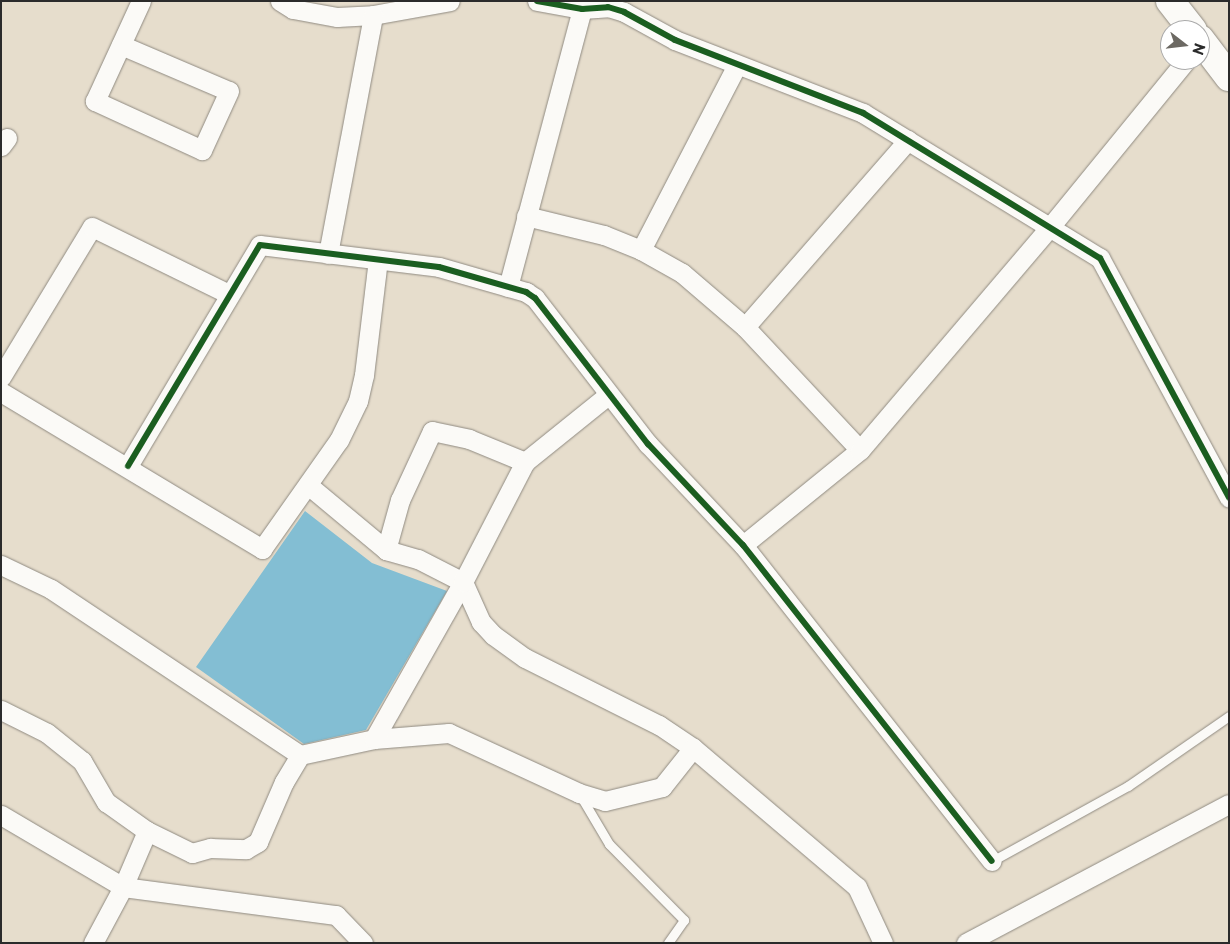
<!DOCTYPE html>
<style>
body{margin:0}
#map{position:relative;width:1230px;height:944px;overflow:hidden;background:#e6ddcc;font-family:"Playpen Sans",sans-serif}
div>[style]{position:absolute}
.water>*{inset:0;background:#83bed3}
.roads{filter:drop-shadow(0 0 1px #8f8a81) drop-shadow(0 0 1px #8f8a81)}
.service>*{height:9px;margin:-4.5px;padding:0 4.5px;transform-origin:4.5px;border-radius:4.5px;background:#fbfaf7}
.minor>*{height:19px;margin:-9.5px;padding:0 9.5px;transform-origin:9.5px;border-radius:9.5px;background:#fbfaf7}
.trunk>*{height:28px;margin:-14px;padding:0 14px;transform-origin:14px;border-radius:14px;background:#fbfaf7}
.cycleway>*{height:6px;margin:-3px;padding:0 3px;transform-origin:3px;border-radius:3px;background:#1b5e20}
span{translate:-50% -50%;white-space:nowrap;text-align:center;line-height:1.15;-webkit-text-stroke:4px #fff;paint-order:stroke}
.frame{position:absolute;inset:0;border:2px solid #2b2b2b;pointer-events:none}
.north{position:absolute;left:1160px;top:20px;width:50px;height:50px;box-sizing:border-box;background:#fff;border:1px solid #aaa;border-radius:50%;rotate:106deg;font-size:14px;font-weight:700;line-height:20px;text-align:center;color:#2b2b2b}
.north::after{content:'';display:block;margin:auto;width:18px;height:22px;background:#6c6963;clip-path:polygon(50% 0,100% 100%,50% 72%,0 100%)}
</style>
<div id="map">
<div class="water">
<div style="clip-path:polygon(305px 511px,372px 563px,447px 591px,366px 730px,304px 744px,196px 667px)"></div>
</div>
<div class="roads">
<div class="service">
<div style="left:580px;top:795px;width:57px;rotate:59.4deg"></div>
<div style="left:609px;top:844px;width:107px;rotate:45.4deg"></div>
<div style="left:684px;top:920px;width:28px;rotate:125deg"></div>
<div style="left:992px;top:861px;width:155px;rotate:-28.9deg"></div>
<div style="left:1128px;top:786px;width:123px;rotate:-34.7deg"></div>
</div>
<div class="minor">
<div style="left:280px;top:1px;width:15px;rotate:32deg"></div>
<div style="left:293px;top:9px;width:45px;rotate:10.3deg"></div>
<div style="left:337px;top:17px;width:36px;rotate:-3deg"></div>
<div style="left:373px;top:15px;width:78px;rotate:-10.3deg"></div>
<div style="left:537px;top:1px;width:46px;rotate:10.1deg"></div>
<div style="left:582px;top:9px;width:26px;rotate:-4deg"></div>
<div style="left:608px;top:7px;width:17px;rotate:17deg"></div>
<div style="left:624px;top:12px;width:58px;rotate:28.8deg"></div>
<div style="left:675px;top:40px;width:202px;rotate:21.2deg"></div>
<div style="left:863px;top:113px;width:278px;rotate:31.5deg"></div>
<div style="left:1100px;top:258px;width:272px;rotate:61.7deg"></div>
<div style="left:121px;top:45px;width:117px;rotate:23.1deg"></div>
<div style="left:229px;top:91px;width:65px;rotate:114.6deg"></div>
<div style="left:202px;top:150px;width:118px;rotate:-155.4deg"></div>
<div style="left:95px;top:101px;width:110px;rotate:-65.3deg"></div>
<div style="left:1px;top:146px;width:10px;rotate:-53deg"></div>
<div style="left:526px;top:216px;width:80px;rotate:13.7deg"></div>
<div style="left:604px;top:235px;width:40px;rotate:22deg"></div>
<div style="left:641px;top:250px;width:47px;rotate:29.3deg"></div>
<div style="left:682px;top:273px;width:83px;rotate:40.6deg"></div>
<div style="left:745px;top:327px;width:168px;rotate:46.9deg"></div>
<div style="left:641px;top:250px;width:208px;rotate:-62.6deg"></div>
<div style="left:328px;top:254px;width:243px;rotate:-79.3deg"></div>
<div style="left:508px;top:287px;width:288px;rotate:-75.1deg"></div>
<div style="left:745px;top:327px;width:248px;rotate:-48.9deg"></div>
<div style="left:1px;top:377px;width:175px;rotate:-58.8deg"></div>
<div style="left:92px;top:227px;width:153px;rotate:26.1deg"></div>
<div style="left:1px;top:392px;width:305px;rotate:31deg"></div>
<div style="left:262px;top:549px;width:133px;rotate:-54.8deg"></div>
<div style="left:339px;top:440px;width:43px;rotate:-64deg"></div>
<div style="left:358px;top:401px;width:27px;rotate:-77deg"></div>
<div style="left:364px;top:375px;width:116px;rotate:-83.1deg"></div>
<div style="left:128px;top:466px;width:257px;rotate:-59.2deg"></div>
<div style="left:260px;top:245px;width:180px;rotate:7deg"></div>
<div style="left:439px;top:267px;width:91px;rotate:16deg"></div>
<div style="left:526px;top:292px;width:11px;rotate:34deg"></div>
<div style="left:535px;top:298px;width:185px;rotate:52.3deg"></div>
<div style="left:648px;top:444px;width:139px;rotate:46.8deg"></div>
<div style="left:743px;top:545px;width:402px;rotate:51.8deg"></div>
<div style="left:308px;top:485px;width:102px;rotate:39.8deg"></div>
<div style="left:386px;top:550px;width:33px;rotate:16deg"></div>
<div style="left:418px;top:559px;width:51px;rotate:27.1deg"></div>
<div style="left:463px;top:582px;width:44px;rotate:65.8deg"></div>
<div style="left:481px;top:622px;width:18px;rotate:47deg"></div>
<div style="left:493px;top:635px;width:39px;rotate:36deg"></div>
<div style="left:525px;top:658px;width:150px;rotate:26.6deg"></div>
<div style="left:659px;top:725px;width:41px;rotate:34.1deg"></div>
<div style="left:693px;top:748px;width:215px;rotate:40.3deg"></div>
<div style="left:857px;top:887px;width:62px;rotate:65.1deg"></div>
<div style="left:743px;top:545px;width:151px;rotate:-39.1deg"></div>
<div style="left:860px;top:450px;width:293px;rotate:-49.6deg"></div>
<div style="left:1050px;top:227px;width:215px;rotate:-50.8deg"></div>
<div style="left:386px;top:550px;width:52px;rotate:-74.4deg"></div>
<div style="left:400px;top:500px;width:76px;rotate:-65.1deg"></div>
<div style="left:432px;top:431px;width:38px;rotate:12deg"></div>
<div style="left:469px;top:439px;width:61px;rotate:22.3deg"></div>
<div style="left:1px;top:565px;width:55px;rotate:25.6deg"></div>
<div style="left:51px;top:589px;width:299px;rotate:33.7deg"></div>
<div style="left:1px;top:710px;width:51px;rotate:26.6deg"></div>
<div style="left:47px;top:733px;width:45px;rotate:38.7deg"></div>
<div style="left:82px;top:761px;width:48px;rotate:59.7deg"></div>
<div style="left:106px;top:802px;width:50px;rotate:35.3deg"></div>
<div style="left:147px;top:831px;width:50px;rotate:26.1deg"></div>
<div style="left:192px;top:853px;width:19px;rotate:-16deg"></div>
<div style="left:210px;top:848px;width:36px;rotate:2deg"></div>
<div style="left:246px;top:849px;width:14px;rotate:-30deg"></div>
<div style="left:258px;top:842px;width:65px;rotate:-66.6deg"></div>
<div style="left:284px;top:782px;width:31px;rotate:-59deg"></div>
<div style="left:300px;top:755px;width:76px;rotate:-12.2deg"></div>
<div style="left:374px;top:739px;width:75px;rotate:-4.6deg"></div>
<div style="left:449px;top:733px;width:143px;rotate:24.8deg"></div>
<div style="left:579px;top:793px;width:27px;rotate:17deg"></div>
<div style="left:605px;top:801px;width:59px;rotate:-13.8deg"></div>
<div style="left:662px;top:787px;width:50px;rotate:-51.5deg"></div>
<div style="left:374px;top:739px;width:180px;rotate:-60.5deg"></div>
<div style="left:463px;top:582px;width:135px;rotate:-62.7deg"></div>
<div style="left:525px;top:462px;width:107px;rotate:-38.9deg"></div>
<div style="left:1px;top:815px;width:142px;rotate:30.5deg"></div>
<div style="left:123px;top:887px;width:61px;rotate:-66.8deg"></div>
<div style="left:93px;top:943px;width:64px;rotate:-61.8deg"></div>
<div style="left:123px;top:887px;width:215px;rotate:7.5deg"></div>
<div style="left:336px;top:915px;width:39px;rotate:46deg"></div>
<div style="left:966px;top:943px;width:297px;rotate:-27.9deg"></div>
</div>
<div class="trunk">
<div style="left:1170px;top:1px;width:37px;rotate:52deg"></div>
<div style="left:1200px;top:39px;width:48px;rotate:52.7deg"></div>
</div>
</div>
<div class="cycleway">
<div style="left:537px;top:1px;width:46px;rotate:10.1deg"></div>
<div style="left:582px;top:9px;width:26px;rotate:-4deg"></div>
<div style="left:608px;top:7px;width:17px;rotate:17deg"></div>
<div style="left:624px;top:12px;width:58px;rotate:28.8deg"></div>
<div style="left:675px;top:40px;width:202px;rotate:21.2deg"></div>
<div style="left:863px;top:113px;width:278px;rotate:31.5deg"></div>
<div style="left:1100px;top:258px;width:272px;rotate:61.7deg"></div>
<div style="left:128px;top:466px;width:257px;rotate:-59.2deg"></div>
<div style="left:260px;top:245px;width:180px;rotate:7deg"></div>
<div style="left:439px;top:267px;width:91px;rotate:16deg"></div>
<div style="left:526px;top:292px;width:11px;rotate:34deg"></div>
<div style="left:535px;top:298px;width:185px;rotate:52.3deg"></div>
<div style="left:648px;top:444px;width:139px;rotate:46.8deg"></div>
<div style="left:743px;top:545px;width:402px;rotate:51.8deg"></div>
</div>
<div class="frame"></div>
<div class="north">N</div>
</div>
